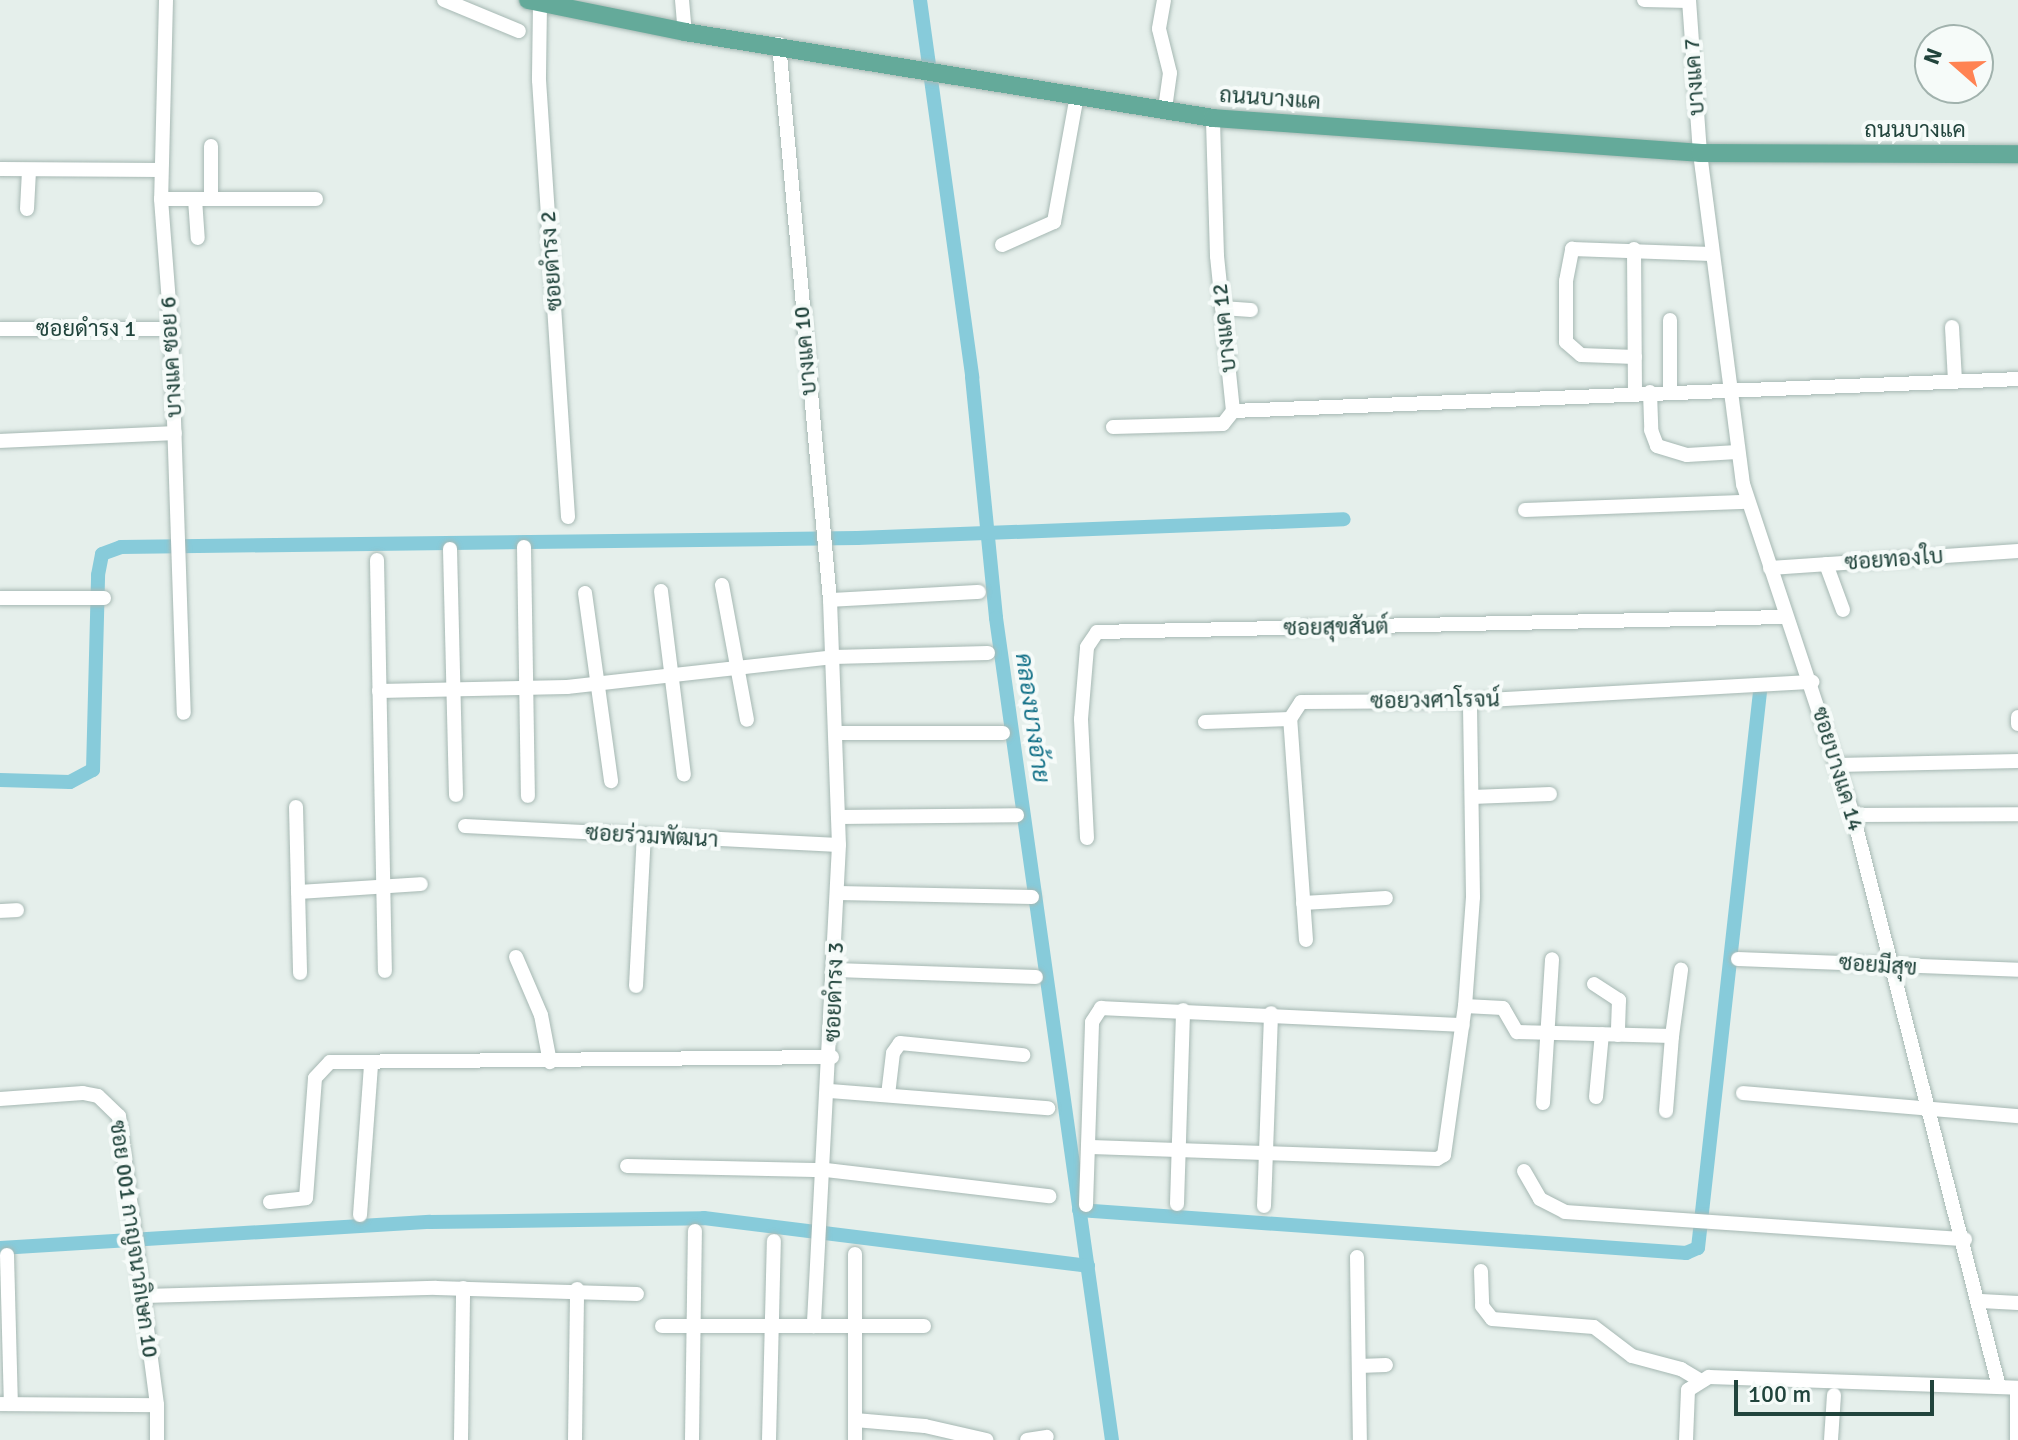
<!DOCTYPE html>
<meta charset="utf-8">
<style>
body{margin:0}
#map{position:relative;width:2018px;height:1440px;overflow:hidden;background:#e5efeb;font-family:Signika,Sarabun,sans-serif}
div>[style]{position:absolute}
.canal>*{height:14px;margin:-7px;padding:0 7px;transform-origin:7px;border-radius:7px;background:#87cbda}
.roads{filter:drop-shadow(0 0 2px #a6b8b3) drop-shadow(0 0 2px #a6b8b3)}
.minor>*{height:14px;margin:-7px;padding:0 7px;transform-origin:7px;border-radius:7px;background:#fff}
.major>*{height:18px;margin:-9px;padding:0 9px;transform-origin:9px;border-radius:9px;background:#64aa9a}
span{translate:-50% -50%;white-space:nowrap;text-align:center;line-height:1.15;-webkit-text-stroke:8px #f6fbf9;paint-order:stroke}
.street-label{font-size:22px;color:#21443c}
.water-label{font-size:24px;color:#137188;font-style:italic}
.north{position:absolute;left:1914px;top:24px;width:80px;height:80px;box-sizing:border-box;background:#f6fbf9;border:2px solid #a1b2ad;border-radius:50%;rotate:290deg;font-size:22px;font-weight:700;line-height:32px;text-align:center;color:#21443c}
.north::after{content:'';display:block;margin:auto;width:28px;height:36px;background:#ff8353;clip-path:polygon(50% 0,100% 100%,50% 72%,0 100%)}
.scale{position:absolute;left:1734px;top:1380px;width:200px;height:36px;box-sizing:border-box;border:4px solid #21443c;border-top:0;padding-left:10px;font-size:24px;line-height:28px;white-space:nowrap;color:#21443c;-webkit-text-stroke:6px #f6fbf9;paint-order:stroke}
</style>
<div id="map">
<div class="canal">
<div style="left:920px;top:0;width:381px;rotate:82.1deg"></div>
<div style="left:972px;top:377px;width:242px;rotate:84.3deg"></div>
<div style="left:996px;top:618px;width:830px;rotate:81.97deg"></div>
<div style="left:0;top:780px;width:70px;rotate:1.6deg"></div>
<div style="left:70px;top:782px;width:26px;rotate:-28deg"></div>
<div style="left:93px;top:770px;width:195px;rotate:-88.5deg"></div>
<div style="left:98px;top:575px;width:21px;rotate:-79deg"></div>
<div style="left:102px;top:554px;width:20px;rotate:-20deg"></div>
<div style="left:121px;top:547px;width:736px;rotate:-0.7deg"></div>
<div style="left:857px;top:538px;width:487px;rotate:-2.2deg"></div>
<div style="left:1079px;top:1210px;width:609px;rotate:4.05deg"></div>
<div style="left:1686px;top:1253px;width:13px;rotate:-23deg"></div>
<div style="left:1698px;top:1248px;width:559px;rotate:-83.64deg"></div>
<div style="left:0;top:1248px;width:431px;rotate:-3.5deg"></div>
<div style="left:430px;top:1222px;width:274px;rotate:-0.8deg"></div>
<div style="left:704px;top:1218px;width:387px;rotate:7.1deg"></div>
</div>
<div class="roads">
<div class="minor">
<div style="left:166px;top:0;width:199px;rotate:91.4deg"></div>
<div style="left:161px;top:199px;width:130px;rotate:85.6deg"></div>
<div style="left:171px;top:329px;width:384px;rotate:88.1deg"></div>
<div style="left:444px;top:0;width:81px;rotate:22.5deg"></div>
<div style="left:682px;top:0;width:32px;rotate:85deg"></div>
<div style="left:1164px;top:0;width:29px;rotate:100deg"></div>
<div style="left:1159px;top:29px;width:45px;rotate:76deg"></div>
<div style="left:1170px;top:73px;width:36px;rotate:98deg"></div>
<div style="left:1644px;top:0;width:45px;rotate:1.3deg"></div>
<div style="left:1689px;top:0;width:153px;rotate:85.9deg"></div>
<div style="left:1700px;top:153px;width:334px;rotate:82.6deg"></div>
<div style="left:1743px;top:484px;width:349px;rotate:71.6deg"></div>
<div style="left:1853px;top:815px;width:586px;rotate:75.68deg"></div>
<div style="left:540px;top:4px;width:76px;rotate:90.8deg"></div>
<div style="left:539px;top:80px;width:438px;rotate:86.2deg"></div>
<div style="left:779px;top:44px;width:558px;rotate:84.76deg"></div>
<div style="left:830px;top:600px;width:245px;rotate:87.9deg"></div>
<div style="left:839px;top:845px;width:482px;rotate:93deg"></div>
<div style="left:0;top:169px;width:161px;rotate:0.4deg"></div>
<div style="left:161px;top:199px;width:155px"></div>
<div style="left:195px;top:199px;width:39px;rotate:86deg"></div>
<div style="left:211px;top:199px;width:53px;rotate:-90deg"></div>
<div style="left:27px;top:209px;width:39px;rotate:-87deg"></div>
<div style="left:1002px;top:245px;width:57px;rotate:-23.9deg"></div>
<div style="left:1054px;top:222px;width:129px;rotate:-79.7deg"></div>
<div style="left:1634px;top:249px;width:143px;rotate:89.6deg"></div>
<div style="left:1222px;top:308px;width:29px;rotate:4deg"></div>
<div style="left:1952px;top:327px;width:53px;rotate:86.8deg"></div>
<div style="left:0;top:329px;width:171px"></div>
<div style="left:1635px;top:357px;width:54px;rotate:-177.9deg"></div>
<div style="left:1581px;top:355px;width:20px;rotate:-139deg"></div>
<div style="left:1566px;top:342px;width:61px;rotate:-90deg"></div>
<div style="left:1566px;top:281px;width:33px;rotate:-79deg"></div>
<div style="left:1572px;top:249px;width:139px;rotate:2.1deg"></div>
<div style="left:1650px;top:392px;width:38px;rotate:88deg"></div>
<div style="left:1651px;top:430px;width:17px;rotate:69deg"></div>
<div style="left:1657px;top:446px;width:31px;rotate:17deg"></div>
<div style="left:1687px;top:455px;width:50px;rotate:-3.4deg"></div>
<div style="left:1670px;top:393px;width:73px;rotate:-90deg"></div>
<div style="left:1233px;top:411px;width:786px;rotate:-2.33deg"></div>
<div style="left:1113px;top:427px;width:110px;rotate:-1.6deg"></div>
<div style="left:1223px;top:424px;width:16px;rotate:-52deg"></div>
<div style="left:1233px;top:411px;width:156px;rotate:-95.9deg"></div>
<div style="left:1217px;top:256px;width:138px;rotate:-91.7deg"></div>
<div style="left:0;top:441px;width:175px;rotate:-2.6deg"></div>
<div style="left:1525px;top:510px;width:222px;rotate:-2.1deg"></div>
<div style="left:524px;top:547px;width:249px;rotate:89.1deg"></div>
<div style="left:450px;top:549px;width:246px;rotate:88.6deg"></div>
<div style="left:377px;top:560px;width:411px;rotate:88.9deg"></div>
<div style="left:1826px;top:564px;width:49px;rotate:69.7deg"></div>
<div style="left:1770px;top:568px;width:249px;rotate:-3.9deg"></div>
<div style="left:722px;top:585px;width:137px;rotate:79.5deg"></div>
<div style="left:661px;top:591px;width:185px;rotate:82.9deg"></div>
<div style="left:585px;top:593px;width:190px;rotate:82.1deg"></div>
<div style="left:0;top:598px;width:104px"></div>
<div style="left:830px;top:600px;width:149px;rotate:-3.1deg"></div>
<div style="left:379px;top:691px;width:188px;rotate:-1.2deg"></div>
<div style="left:567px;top:687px;width:268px;rotate:-6.4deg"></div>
<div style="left:833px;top:657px;width:155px;rotate:-1.5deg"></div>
<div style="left:2018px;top:717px;width:7px;rotate:90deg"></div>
<div style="left:1205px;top:722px;width:85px;rotate:-2deg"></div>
<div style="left:835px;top:733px;width:168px"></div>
<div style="left:1837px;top:765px;width:181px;rotate:-1.3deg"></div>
<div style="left:1472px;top:797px;width:78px;rotate:-2.2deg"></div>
<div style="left:296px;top:807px;width:166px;rotate:88.6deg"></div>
<div style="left:1853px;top:815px;width:165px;rotate:-0.3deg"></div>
<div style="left:838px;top:817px;width:179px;rotate:-0.6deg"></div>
<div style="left:465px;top:826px;width:374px;rotate:2.9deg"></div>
<div style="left:1087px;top:838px;width:119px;rotate:-92.9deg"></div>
<div style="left:1081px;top:719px;width:72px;rotate:-85.2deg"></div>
<div style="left:1087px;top:647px;width:18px;rotate:-56deg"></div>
<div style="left:1097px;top:632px;width:689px;rotate:-1.25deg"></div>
<div style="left:298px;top:892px;width:123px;rotate:-3.7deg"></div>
<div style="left:838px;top:893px;width:194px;rotate:1.2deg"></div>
<div style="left:1303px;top:903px;width:83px;rotate:-3.4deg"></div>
<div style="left:0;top:911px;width:17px;rotate:-3deg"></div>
<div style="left:1306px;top:940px;width:222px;rotate:-94.1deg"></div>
<div style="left:1290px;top:719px;width:20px;rotate:-57deg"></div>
<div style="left:1301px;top:702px;width:169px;rotate:-0.3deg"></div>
<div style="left:1470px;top:701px;width:343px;rotate:-3.2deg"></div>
<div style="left:516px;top:957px;width:63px;rotate:66.7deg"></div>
<div style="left:541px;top:1015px;width:48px;rotate:79.2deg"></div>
<div style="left:1738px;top:959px;width:280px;rotate:2.2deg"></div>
<div style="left:836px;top:970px;width:200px;rotate:2deg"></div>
<div style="left:1594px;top:984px;width:30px;rotate:33deg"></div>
<div style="left:1619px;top:1000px;width:35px;rotate:92deg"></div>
<div style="left:636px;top:986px;width:151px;rotate:-87deg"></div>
<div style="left:1465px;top:1006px;width:38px;rotate:3deg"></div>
<div style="left:1503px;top:1008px;width:28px;rotate:60deg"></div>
<div style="left:1517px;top:1032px;width:155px;rotate:1.5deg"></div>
<div style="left:1672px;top:1036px;width:67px;rotate:-82.2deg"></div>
<div style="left:830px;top:1091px;width:219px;rotate:4.5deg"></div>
<div style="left:1743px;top:1093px;width:276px;rotate:4.8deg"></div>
<div style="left:888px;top:1095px;width:42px;rotate:-83.2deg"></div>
<div style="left:893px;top:1053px;width:12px;rotate:-55deg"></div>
<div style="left:900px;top:1043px;width:124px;rotate:5.6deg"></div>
<div style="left:1596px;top:1097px;width:63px;rotate:-84.6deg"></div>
<div style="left:0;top:1099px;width:83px;rotate:-4.1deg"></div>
<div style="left:83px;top:1093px;width:15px;rotate:11deg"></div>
<div style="left:98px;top:1096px;width:29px;rotate:44deg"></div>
<div style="left:119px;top:1116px;width:291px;rotate:82.5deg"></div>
<div style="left:157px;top:1405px;width:35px;rotate:90deg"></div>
<div style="left:1543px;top:1103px;width:144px;rotate:-86.4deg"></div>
<div style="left:1666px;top:1111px;width:75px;rotate:-85.4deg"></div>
<div style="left:1091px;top:1147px;width:346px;rotate:2deg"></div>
<div style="left:1437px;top:1159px;width:8px;rotate:-30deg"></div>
<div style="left:1444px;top:1155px;width:150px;rotate:-82deg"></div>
<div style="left:1465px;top:1006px;width:109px;rotate:-85.8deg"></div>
<div style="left:1473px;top:897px;width:196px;rotate:-90.9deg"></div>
<div style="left:627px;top:1166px;width:199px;rotate:1.2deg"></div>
<div style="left:826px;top:1170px;width:225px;rotate:6.7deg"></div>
<div style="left:1524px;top:1171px;width:32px;rotate:60deg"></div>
<div style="left:1540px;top:1199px;width:28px;rotate:27deg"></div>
<div style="left:1565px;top:1212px;width:401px;rotate:3.9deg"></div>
<div style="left:270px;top:1202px;width:36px;rotate:-6deg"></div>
<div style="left:306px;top:1198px;width:120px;rotate:-85.7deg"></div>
<div style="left:315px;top:1078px;width:22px;rotate:-47deg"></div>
<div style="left:330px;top:1062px;width:502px;rotate:-0.57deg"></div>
<div style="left:1177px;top:1204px;width:194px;rotate:-88.2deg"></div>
<div style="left:1086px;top:1205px;width:183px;rotate:-88.1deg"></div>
<div style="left:1092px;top:1022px;width:17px;rotate:-57deg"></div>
<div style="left:1101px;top:1008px;width:362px;rotate:2.7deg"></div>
<div style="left:1264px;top:1206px;width:193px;rotate:-87.9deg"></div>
<div style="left:360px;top:1215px;width:150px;rotate:-85.8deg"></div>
<div style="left:855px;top:1254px;width:186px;rotate:90deg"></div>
<div style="left:7px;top:1255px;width:149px;rotate:88.5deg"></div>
<div style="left:1357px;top:1257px;width:183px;rotate:89.1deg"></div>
<div style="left:1481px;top:1271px;width:35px;rotate:88deg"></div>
<div style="left:1482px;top:1306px;width:16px;rotate:52deg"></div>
<div style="left:1492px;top:1319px;width:102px;rotate:4.5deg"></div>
<div style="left:1594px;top:1327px;width:48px;rotate:37.3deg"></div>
<div style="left:1632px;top:1356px;width:51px;rotate:14.9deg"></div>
<div style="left:1681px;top:1369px;width:21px;rotate:31deg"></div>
<div style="left:144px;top:1296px;width:292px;rotate:-1.6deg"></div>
<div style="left:436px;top:1288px;width:201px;rotate:1.7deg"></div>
<div style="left:1981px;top:1301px;width:37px;rotate:3deg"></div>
<div style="left:662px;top:1326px;width:262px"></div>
<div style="left:1359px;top:1366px;width:27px;rotate:-2deg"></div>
<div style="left:2017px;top:1388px;width:52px;rotate:90deg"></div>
<div style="left:0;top:1404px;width:157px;rotate:0.4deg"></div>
<div style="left:855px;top:1420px;width:70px;rotate:4.9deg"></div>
<div style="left:925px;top:1426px;width:63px;rotate:12.9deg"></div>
<div style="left:461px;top:1440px;width:152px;rotate:-89.2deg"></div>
<div style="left:575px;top:1440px;width:151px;rotate:-89.2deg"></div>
<div style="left:692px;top:1440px;width:209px;rotate:-89.2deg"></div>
<div style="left:769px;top:1440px;width:199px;rotate:-88.6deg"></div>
<div style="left:1027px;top:1440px;width:20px;rotate:-9deg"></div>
<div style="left:1686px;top:1440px;width:50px;rotate:-87.7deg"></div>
<div style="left:1688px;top:1390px;width:25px;rotate:-32deg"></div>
<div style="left:1709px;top:1377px;width:309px;rotate:2deg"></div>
<div style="left:1831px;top:1440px;width:45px;rotate:-86.2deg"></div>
</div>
<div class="major">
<div style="left:528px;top:0;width:160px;rotate:11.5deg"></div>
<div style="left:685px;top:32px;width:535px;rotate:9.25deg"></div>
<div style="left:1213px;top:118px;width:488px;rotate:4.1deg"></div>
<div style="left:1700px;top:153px;width:318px;rotate:0.2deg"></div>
</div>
</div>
<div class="street-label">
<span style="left:1694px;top:77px;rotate:-94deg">บางแค 7</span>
<span style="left:1270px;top:98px;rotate:4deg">ถนนบางแค</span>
<span style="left:1915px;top:130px">ถนนบางแค</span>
<span style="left:551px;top:261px;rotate:-94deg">ซอยดำรง 2</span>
<span style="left:1224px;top:328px;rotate:-96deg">บางแค 12</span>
<span style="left:86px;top:329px">ซอยดำรง 1</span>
<span style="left:805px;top:351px;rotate:-95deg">บางแค 10</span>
<span style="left:171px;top:357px;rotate:-93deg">บางแค ซอย 6</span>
<span style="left:1894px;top:559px;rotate:-4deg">ซอยทองใบ</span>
<span style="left:1336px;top:627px;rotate:-1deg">ซอยสุขสันต์</span>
<span style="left:1435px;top:700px;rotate:-1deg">ซอยวงศาโรจน์</span>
<span style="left:1838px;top:769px;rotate:73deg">ซอยบางแค 14</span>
<span style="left:652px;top:836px;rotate:3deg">ซอยร่วมพัฒนา</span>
<span style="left:1878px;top:965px;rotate:4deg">ซอยมีสุข</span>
<span style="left:834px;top:992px;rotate:-88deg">ซอยดำรง 3</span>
<span style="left:134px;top:1239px;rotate:82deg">ซอย 001 กาญจนาภิเษก 10</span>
</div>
<div class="water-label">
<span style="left:1032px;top:718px;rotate:82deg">คลองบางอ้าย</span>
</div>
<div class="north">N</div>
<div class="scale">100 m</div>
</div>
